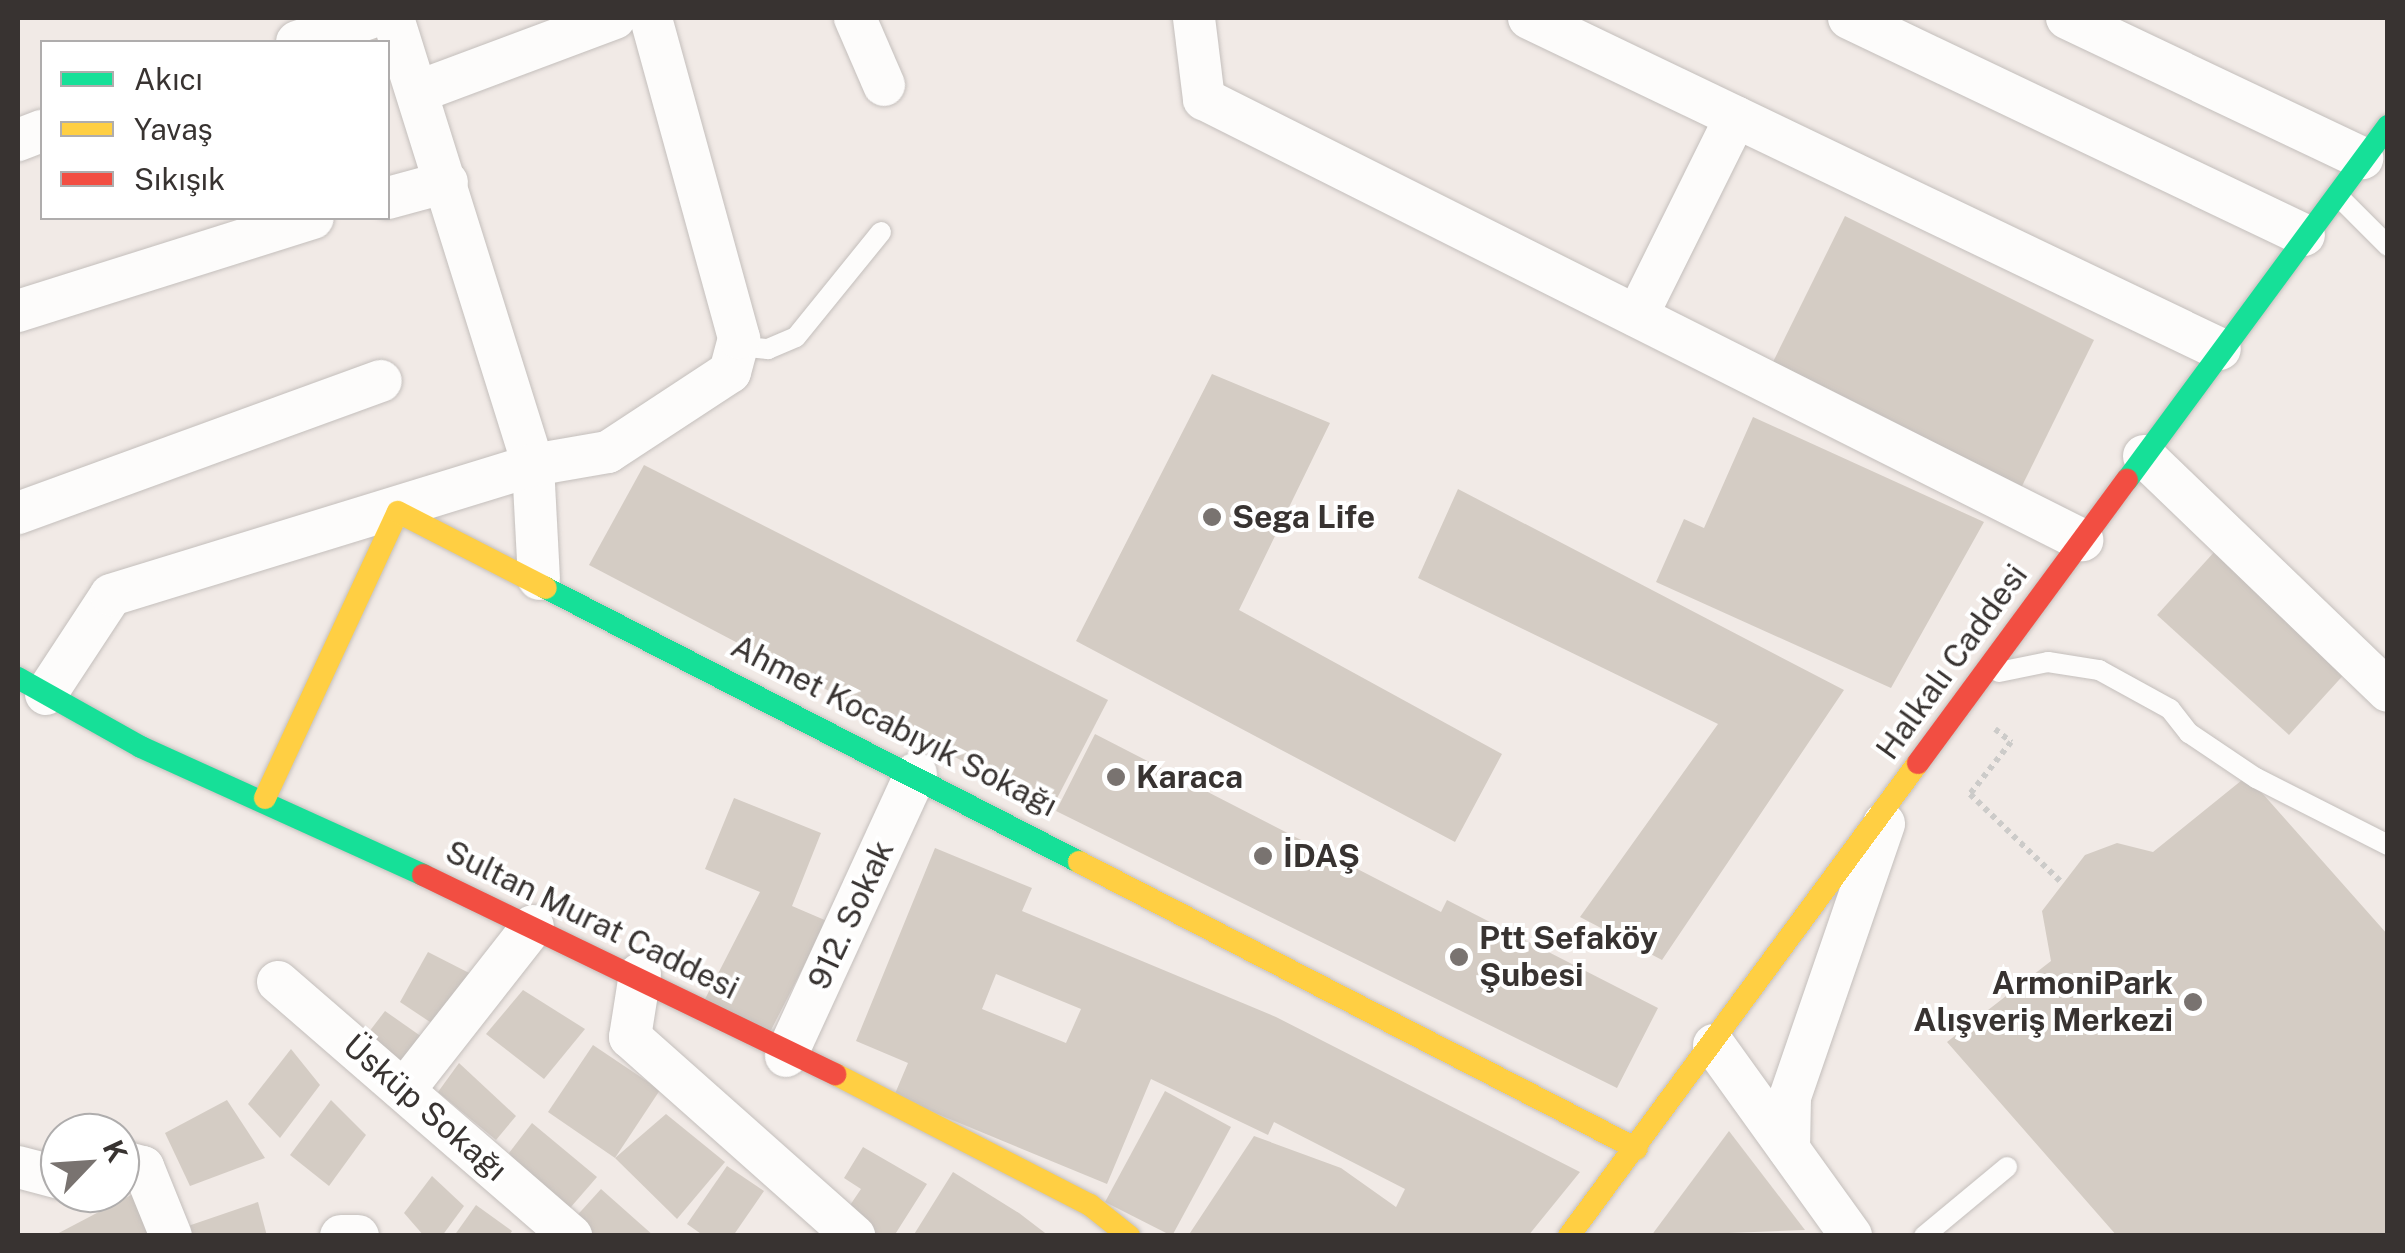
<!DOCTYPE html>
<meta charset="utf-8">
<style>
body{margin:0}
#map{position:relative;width:2405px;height:1253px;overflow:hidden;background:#f1eae6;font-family:"Public Sans",sans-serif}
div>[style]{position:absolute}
.building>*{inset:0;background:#d4ccc4}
.path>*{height:6px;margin-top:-3px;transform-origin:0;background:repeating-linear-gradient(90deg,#cccbc9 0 5px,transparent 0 10px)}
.roads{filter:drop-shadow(0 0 2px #c4bfbc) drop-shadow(0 0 2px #c4bfbc)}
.lane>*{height:20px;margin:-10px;padding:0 10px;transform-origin:10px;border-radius:10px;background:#fdfcfb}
.street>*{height:42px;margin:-21px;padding:0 21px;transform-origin:21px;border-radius:21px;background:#fdfcfb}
.fast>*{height:22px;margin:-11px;padding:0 11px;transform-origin:11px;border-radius:11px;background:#16e098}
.slow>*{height:22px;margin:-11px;padding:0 11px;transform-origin:11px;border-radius:11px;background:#ffcf43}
.jam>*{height:22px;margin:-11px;padding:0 11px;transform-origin:11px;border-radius:11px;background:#f24e42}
.dots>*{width:28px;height:28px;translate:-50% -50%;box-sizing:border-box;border:5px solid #fff;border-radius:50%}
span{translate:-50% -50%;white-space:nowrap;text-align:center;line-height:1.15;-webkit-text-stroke:8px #fff;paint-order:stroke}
.poi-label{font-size:32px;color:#383331;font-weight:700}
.left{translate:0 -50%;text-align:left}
.right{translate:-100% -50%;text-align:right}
.street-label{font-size:32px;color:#383331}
.frame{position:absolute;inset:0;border:20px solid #383331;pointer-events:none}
.legend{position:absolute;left:40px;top:40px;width:350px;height:180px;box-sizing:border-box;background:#fff;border:2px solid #afadad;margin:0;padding:12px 18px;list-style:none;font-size:30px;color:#383331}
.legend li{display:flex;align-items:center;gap:20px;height:50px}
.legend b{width:50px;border:2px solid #afadad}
.north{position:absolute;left:40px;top:1113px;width:100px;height:100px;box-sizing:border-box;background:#fff;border:2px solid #afadad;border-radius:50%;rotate:65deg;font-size:28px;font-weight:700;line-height:40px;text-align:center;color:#383331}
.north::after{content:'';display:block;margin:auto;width:35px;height:45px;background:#797370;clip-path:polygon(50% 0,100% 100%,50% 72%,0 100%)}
</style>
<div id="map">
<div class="building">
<div style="clip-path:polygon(1845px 216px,2094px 340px,2021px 488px,1772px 364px)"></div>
<div style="clip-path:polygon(1212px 374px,1330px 423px,1239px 610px,1502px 754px,1455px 842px,1076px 641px)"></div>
<div style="clip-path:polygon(1753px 417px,1984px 522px,1891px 688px,1656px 582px,1684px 519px,1704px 528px)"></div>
<div style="clip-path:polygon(644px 465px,1108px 700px,1052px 808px,589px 565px)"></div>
<div style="clip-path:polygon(1458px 489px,1844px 690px,1662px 960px,1580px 917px,1718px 724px,1418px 578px)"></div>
<div style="clip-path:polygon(2216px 550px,2348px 670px,2289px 735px,2157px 615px)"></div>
<div style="clip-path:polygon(1095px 734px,1441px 912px,1447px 900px,1658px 1008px,1617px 1088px,1056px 811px)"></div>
<div style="clip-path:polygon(2247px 776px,2388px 935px,2388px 1236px,2117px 1236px,1947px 1042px,2051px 961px,2042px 911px,2085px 855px,2117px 843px,2153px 852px)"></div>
<div style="clip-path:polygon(734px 798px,821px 833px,792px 906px,827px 921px,770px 1032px,705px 999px,760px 892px,705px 869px)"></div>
<div style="clip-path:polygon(evenodd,935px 848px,1032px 888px,1022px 911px,1276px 1017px,1580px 1172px,1528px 1236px,1188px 1236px,1254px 1136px,1341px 1168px,1396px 1207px,1405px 1189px,1274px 1122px,1268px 1135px,1151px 1079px,1107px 1184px,894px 1096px,908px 1063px,856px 1041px,935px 848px,996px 974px,1081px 1009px,1066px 1043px,982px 1009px,996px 974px)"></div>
<div style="clip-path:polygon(428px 952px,479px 978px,442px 1030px,400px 1002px)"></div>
<div style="clip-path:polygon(523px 990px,585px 1029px,544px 1079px,486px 1034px)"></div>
<div style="clip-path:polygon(385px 1011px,432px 1044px,405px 1079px,362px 1041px)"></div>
<div style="clip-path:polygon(593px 1045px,660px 1090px,615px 1158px,548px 1112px)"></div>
<div style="clip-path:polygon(291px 1049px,320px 1085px,280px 1138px,248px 1104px)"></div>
<div style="clip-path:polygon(459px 1063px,516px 1116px,496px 1140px,438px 1092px)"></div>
<div style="clip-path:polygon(1165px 1091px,1231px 1127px,1172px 1236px,1105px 1202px)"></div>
<div style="clip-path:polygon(227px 1100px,265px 1158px,190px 1186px,165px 1133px)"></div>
<div style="clip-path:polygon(331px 1100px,366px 1135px,329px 1186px,290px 1155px)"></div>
<div style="clip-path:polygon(666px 1114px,725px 1162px,677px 1219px,615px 1158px)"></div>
<div style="clip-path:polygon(532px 1123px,597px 1177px,557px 1223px,509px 1153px)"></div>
<div style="clip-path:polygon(1729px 1131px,1805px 1230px,1651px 1236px)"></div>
<div style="clip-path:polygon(863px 1147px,927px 1184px,894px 1236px,864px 1236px,840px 1220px,861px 1189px,844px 1178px)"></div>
<div style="clip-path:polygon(727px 1166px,764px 1191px,733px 1236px,704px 1236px,687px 1224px)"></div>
<div style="clip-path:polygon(953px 1172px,1019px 1213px,1049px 1236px,913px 1236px)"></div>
<div style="clip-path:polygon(432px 1176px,464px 1206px,442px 1236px,424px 1236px,404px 1213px)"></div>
<div style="clip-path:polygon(601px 1189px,654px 1236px,588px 1236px,572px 1221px)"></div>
<div style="clip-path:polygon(133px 1194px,154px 1236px,53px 1236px)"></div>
<div style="clip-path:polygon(258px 1202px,267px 1236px,192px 1236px,188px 1226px)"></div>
<div style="clip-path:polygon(476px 1205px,512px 1231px,509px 1236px,454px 1236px)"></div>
</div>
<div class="path">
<div style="left:1995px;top:729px;width:21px;rotate:39deg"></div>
<div style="left:2011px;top:742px;width:66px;rotate:128.3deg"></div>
<div style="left:1970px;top:794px;width:127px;rotate:44deg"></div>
</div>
<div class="roads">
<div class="lane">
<div style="left:2340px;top:198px;width:68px;rotate:45deg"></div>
<div style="left:738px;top:346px;width:30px;rotate:6deg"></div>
<div style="left:768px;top:349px;width:30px;rotate:-23deg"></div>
<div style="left:796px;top:337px;width:135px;rotate:-51deg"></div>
<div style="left:1999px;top:672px;width:50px;rotate:-11.5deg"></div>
<div style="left:2048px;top:662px;width:52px;rotate:8.9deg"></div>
<div style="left:2099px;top:670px;width:81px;rotate:28.8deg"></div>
<div style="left:2170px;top:709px;width:31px;rotate:52deg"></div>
<div style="left:2189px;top:733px;width:81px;rotate:33.9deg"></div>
<div style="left:2256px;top:778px;width:148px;rotate:26.9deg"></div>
<div style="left:1924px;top:1236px;width:108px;rotate:-39.7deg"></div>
</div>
<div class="street">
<div style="left:393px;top:18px;width:468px;rotate:72.6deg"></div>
<div style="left:533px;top:465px;width:114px;rotate:87deg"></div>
<div style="left:855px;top:18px;width:73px;rotate:66.6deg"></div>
<div style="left:1194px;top:18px;width:82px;rotate:83deg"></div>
<div style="left:1204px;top:99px;width:983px;rotate:26.67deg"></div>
<div style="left:1529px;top:18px;width:766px;rotate:25.6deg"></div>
<div style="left:1849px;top:18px;width:504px;rotate:25.5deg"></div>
<div style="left:2067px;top:18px;width:327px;rotate:25.4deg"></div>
<div style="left:297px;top:42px;width:76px;rotate:-18.4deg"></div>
<div style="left:417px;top:92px;width:211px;rotate:-20.5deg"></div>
<div style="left:18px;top:140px;width:26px;rotate:-21deg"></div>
<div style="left:388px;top:198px;width:61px;rotate:-15.2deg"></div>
<div style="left:18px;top:311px;width:309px;rotate:-17.5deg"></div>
<div style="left:1637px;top:316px;width:222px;rotate:-63.6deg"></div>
<div style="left:2144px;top:456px;width:339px;rotate:43.9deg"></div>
<div style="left:18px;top:513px;width:386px;rotate:-20deg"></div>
<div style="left:46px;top:694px;width:118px;rotate:-56.7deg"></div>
<div style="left:111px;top:595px;width:442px;rotate:-17.1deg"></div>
<div style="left:533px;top:465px;width:76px;rotate:-9.8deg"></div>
<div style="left:608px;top:452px;width:146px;rotate:-33.3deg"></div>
<div style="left:730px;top:372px;width:35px;rotate:-75deg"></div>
<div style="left:739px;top:338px;width:332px;rotate:-105.4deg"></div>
<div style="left:640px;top:974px;width:64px;rotate:99deg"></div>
<div style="left:630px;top:1037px;width:300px;rotate:41.6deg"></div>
<div style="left:278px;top:982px;width:388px;rotate:40.9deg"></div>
<div style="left:1714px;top:1045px;width:235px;rotate:54.3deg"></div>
<div style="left:786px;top:1056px;width:311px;rotate:-65.3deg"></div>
<div style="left:405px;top:1089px;width:207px;rotate:-51.9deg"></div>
<div style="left:1789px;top:1149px;width:52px;rotate:-88.9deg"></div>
<div style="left:1790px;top:1097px;width:289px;rotate:-71deg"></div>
<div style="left:120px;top:1161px;width:24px;rotate:15deg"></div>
<div style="left:143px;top:1167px;width:74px;rotate:67.9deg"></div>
<div style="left:18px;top:1167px;width:43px;rotate:14.7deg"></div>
<div style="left:341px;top:1236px;width:17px"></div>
</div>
<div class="fast">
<div style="left:2127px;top:480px;width:440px;rotate:-53.6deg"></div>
<div style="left:546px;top:588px;width:599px;rotate:27.21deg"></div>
<div style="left:18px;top:678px;width:141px;rotate:29.3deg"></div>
<div style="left:141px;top:747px;width:310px;rotate:24.4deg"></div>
</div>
<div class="slow">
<div style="left:265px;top:798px;width:315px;rotate:-65.1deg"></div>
<div style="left:398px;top:512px;width:166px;rotate:27.2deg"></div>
<div style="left:1079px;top:862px;width:627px;rotate:27.22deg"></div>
<div style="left:835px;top:1074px;width:287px;rotate:27.2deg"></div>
<div style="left:1090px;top:1205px;width:50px;rotate:38.5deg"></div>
<div style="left:1569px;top:1236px;width:588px;rotate:-53.58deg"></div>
</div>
<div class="jam">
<div style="left:1918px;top:763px;width:352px;rotate:-53.6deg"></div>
<div style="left:423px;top:875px;width:458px;rotate:25.8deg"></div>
</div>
</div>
<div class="dots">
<div style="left:1212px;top:517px;background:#797370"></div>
<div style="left:1116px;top:777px;background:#797370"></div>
<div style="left:1263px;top:856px;background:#797370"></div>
<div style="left:1459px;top:957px;background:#797370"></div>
<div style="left:2193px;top:1002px;background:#797370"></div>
</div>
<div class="poi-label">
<span class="left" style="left:1232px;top:517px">Sega Life</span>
<span class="left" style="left:1136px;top:777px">Karaca</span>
<span class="left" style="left:1283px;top:856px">İDAŞ</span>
<span class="left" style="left:1479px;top:957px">Ptt Sefaköy<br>Şubesi</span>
<span class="right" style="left:2173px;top:1002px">ArmoniPark<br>Alışveriş Merkezi</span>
</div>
<div class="street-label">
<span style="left:1952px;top:662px;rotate:-54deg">Halkalı Caddesi</span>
<span style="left:894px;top:726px;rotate:27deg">Ahmet Kocabıyık Sokağı</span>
<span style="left:851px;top:915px;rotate:-65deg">912. Sokak</span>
<span style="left:592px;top:920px;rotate:26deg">Sultan Murat Caddesi</span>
<span style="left:425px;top:1108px;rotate:41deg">Üsküp Sokağı</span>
</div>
<div class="frame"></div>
<ul class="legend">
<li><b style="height:12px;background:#16e098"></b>Akıcı</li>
<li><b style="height:12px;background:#ffcf43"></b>Yavaş</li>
<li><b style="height:12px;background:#f24e42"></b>Sıkışık</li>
</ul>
<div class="north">K</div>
</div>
